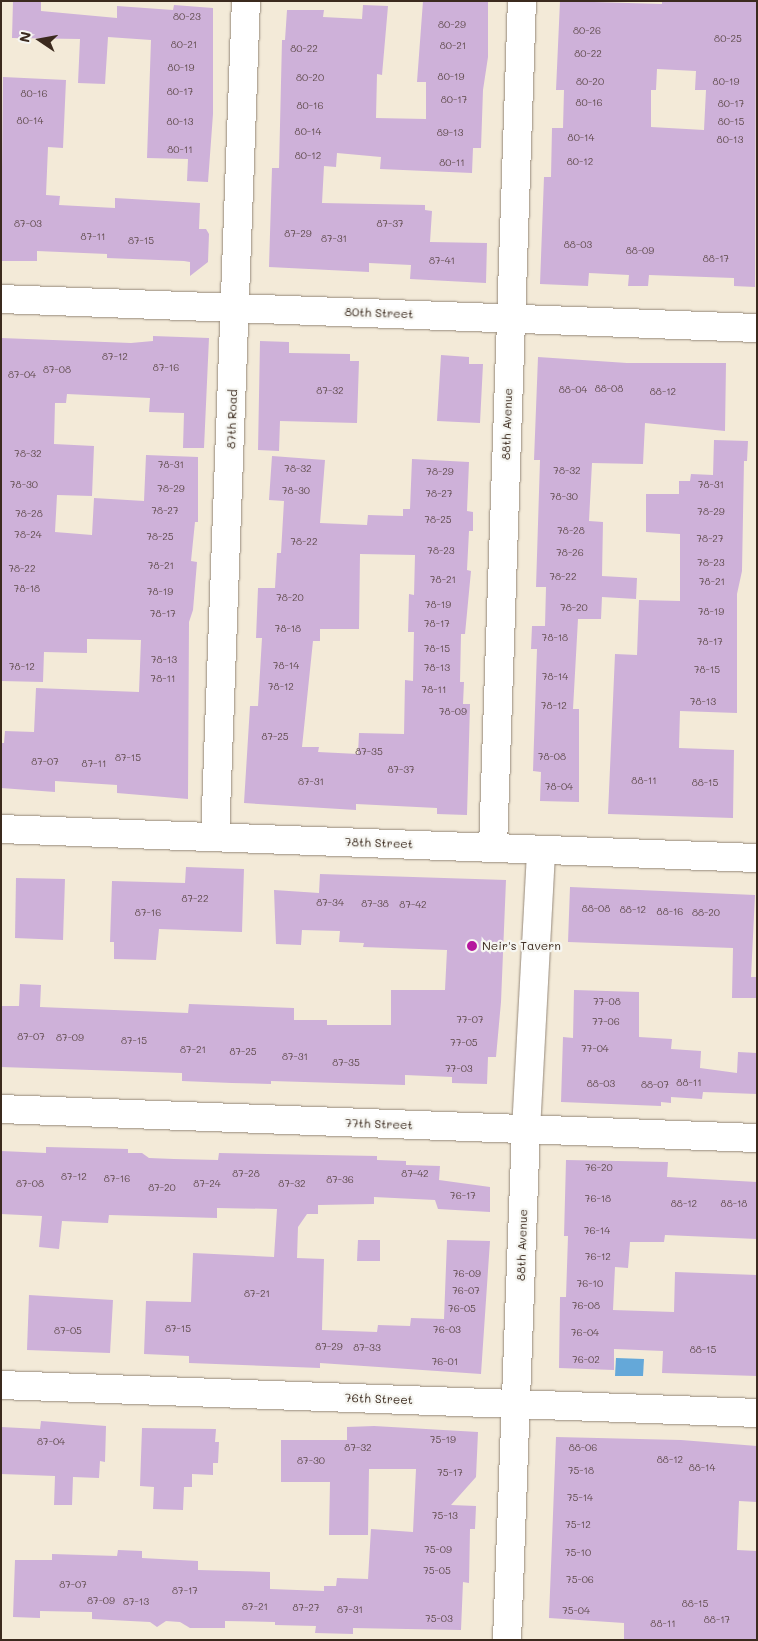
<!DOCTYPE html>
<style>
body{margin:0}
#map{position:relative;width:758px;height:1641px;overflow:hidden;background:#f3ead8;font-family:Mali,sans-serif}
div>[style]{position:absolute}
.water>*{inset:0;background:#64a8d9}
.building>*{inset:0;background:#ceb1d9}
.roads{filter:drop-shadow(0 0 1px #978a7b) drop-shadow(0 0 1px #978a7b)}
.minor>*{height:28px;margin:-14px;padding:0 14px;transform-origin:14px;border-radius:14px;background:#fff}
.dots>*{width:14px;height:14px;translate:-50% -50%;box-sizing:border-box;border:2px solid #f6f6f2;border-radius:50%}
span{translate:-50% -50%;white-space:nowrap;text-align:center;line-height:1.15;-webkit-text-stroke:4.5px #f6f6f2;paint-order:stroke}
.number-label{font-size:10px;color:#604c4d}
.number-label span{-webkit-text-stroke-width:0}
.street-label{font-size:12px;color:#3b2a1e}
.poi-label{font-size:12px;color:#3b2a1e}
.left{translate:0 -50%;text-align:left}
.frame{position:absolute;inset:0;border:2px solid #3b2a1e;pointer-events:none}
.north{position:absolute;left:15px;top:15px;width:50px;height:50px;-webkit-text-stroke:4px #f6f6f2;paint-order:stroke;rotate:282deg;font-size:14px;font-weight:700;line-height:20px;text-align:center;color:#3b2a1e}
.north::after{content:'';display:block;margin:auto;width:18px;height:22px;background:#3b2a1e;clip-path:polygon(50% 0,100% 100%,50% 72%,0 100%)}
</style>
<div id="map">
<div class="water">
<div style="clip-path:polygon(616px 1358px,644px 1359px,643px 1376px,615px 1376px)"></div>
</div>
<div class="building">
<div style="clip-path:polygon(13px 1px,41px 1px,41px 11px,117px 18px,117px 6px,173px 10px,174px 5px,213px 8px,213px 114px,208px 182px,187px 181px,188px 159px,147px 158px,151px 40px,108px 37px,105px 84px,78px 83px,80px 39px,12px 38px)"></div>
<div style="clip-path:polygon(423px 1px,488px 1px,488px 57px,483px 90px,481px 148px,473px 148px,472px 173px,380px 169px,381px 157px,337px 153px,336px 167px,324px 166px,322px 203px,425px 205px,425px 210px,432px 211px,430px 242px,487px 243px,486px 283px,410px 279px,411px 265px,369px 263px,369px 272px,269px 267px,272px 168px,279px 168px,282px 40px,285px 40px,287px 10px,324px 10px,323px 17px,362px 19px,363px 5px,388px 6px,382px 75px,377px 74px,376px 118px,426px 119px,426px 82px,417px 82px)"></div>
<div style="clip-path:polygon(evenodd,560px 1px,662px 4px,662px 1px,756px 1px,755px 287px,734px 286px,734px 278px,649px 275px,648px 286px,628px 286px,629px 275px,589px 273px,588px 286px,540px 284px,544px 177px,551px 177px,552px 128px,563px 128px,564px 90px,556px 90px,560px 1px,657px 69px,696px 71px,695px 90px,706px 90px,704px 130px,651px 127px,651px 90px,656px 90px,657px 69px)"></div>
<div style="clip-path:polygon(3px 77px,66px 80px,63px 148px,48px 147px,46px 195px,60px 196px,59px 205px,115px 208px,115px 198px,200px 203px,199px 229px,206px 229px,209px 234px,208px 262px,190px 276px,190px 262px,184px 261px,107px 258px,107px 254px,37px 251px,37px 261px,1px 261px)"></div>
<div style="clip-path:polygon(153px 336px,209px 338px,204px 448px,183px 448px,184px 413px,149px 412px,150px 398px,67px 394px,66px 403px,55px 403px,54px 444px,94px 446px,92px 496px,57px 495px,55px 532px,92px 535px,94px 498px,144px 501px,146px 455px,198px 457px,198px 522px,195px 522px,191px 561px,197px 562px,193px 610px,189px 622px,188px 799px,117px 793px,117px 785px,55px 781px,55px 792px,1px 788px,1px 743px,4px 743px,5px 731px,34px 732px,36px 688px,139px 692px,141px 640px,87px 639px,87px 653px,44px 652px,43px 682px,1px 681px,1px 338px,131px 343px,153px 341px)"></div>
<div style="clip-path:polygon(260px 341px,289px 342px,289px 353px,350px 354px,350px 361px,359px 361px,357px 423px,280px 421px,279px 451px,258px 450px)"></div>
<div style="clip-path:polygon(441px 355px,469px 357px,469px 364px,483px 364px,480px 423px,437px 421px)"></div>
<div style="clip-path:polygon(538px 357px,627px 363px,726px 363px,725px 431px,645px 423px,643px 464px,592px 463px,589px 521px,603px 522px,602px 576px,637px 578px,636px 599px,602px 597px,601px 619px,578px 619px,573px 709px,579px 709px,579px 802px,540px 801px,541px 772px,533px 771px,537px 649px,531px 649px,532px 626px,545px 626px,546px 587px,536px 587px,540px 460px,534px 460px)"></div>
<div style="clip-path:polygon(714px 440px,748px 441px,747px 461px,744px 461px,742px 571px,737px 594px,737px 713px,680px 711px,679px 748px,734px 750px,733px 818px,608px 814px,615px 654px,637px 655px,639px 600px,680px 601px,680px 534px,646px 532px,646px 494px,679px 494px,679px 481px,690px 481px,691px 474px,713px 475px)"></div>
<div style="clip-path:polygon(evenodd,272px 456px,325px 460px,320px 523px,367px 525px,368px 515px,403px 516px,403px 509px,410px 509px,412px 459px,469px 462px,467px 511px,473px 512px,473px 531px,469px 531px,467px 570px,471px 571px,465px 634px,461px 634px,460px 682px,464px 682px,463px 704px,470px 704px,467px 815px,437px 814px,437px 808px,356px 804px,356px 810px,244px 803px,250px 706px,258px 706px,262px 638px,256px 638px,258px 588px,275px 588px,277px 553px,281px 553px,284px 501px,269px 500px,272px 456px,360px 554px,415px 555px,414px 595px,409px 594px,408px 632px,414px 632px,413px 681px,405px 680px,404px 734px,359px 733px,358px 754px,318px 752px,319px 747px,302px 747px,313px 641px,320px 641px,320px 629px,359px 629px,360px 554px)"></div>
<div style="clip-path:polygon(186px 867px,244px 869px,242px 932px,159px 929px,156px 960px,114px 959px,114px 942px,110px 942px,112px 881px,185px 883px)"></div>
<div style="clip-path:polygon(320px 874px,506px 880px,501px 1002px,496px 1057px,488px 1057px,487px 1084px,452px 1083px,452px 1077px,405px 1075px,405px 1085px,271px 1081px,271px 1084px,232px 1083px,182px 1081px,182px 1073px,1px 1067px,1px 1006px,19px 1006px,20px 984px,41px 985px,40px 1007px,188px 1013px,189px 1004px,294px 1008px,294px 1020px,327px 1020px,327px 1025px,391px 1025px,391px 990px,445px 990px,447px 950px,363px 947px,364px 943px,339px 942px,340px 931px,302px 930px,301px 945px,276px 944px,274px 890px,319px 893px)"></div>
<div style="clip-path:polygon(16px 878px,65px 879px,63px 940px,15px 938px)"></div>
<div style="clip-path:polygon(570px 887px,755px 895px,751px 977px,757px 977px,757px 998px,732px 998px,733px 948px,568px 942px)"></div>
<div style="clip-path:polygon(574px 990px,639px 992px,639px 1037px,672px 1039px,671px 1049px,701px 1051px,700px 1068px,737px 1073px,738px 1052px,757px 1053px,757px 1094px,703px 1092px,702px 1099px,671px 1097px,671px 1103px,661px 1102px,661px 1106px,561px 1102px,563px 1037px,573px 1038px)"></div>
<div style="clip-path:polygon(46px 1147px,128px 1149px,128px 1153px,142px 1153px,149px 1158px,174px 1159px,218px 1160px,219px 1153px,377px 1156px,377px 1160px,406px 1161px,406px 1165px,440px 1166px,439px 1180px,490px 1187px,490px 1212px,438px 1209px,435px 1200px,374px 1197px,374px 1204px,318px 1205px,318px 1214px,307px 1214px,298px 1227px,297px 1258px,324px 1259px,322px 1330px,377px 1332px,378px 1325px,410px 1326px,411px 1318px,444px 1319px,447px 1240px,490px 1241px,481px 1374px,320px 1363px,320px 1368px,189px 1363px,189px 1356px,144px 1354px,146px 1301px,191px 1302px,193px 1253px,274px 1257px,277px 1209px,217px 1208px,217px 1218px,109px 1215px,108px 1223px,62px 1221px,59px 1249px,39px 1247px,42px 1216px,1px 1214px,1px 1151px,46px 1153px)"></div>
<div style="clip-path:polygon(566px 1160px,668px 1162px,667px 1177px,757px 1182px,757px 1239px,665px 1235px,664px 1242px,630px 1242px,628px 1268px,615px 1267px,613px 1310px,674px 1312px,675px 1272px,757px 1275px,757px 1376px,662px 1373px,663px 1351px,614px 1349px,614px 1370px,559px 1368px,560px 1297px,566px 1297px,568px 1236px,564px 1236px)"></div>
<div style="clip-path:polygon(358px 1240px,380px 1240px,380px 1261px,357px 1261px)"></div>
<div style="clip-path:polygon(29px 1295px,113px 1300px,110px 1353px,27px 1350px)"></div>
<div style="clip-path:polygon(41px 1421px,106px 1426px,105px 1462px,100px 1461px,99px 1478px,73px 1477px,72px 1505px,54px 1505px,55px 1476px,1px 1474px,1px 1427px,40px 1429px)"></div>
<div style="clip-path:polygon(374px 1426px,478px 1432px,476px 1477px,451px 1505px,476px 1506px,475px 1529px,470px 1529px,469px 1583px,463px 1582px,461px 1630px,353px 1628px,353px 1634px,315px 1633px,316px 1626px,275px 1625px,275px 1622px,225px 1621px,225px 1628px,190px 1628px,180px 1622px,166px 1621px,157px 1627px,150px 1622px,92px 1619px,92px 1612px,40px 1611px,40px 1618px,13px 1617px,15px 1560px,52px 1560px,52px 1554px,117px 1556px,118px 1550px,142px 1551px,142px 1558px,198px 1561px,198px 1570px,270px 1572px,270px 1589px,324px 1591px,324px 1586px,336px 1586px,337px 1578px,368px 1579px,371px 1529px,413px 1532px,416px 1469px,369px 1469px,368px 1535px,329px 1535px,330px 1482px,281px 1482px,281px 1440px,347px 1440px,347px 1427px)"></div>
<div style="clip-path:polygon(142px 1428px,216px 1429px,215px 1442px,219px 1442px,218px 1463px,213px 1463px,213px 1475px,192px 1474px,192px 1487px,184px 1487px,183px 1510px,153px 1509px,154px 1487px,140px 1486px)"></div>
<div style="clip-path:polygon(556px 1437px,681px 1440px,757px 1446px,757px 1502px,739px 1501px,737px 1550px,757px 1551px,757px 1640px,624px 1640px,624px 1623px,549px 1618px)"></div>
</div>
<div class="roads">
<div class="minor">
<div style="left:1px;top:299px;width:757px;rotate:2.2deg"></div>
<div style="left:1px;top:829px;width:757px;rotate:2.2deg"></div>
<div style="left:215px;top:837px;width:837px;rotate:-87.88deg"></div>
<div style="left:493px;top:847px;width:846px;rotate:-88.04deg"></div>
<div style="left:1px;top:1109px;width:757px;rotate:2.2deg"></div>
<div style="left:1px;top:1385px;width:757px;rotate:2.12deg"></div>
<div style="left:507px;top:1640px;width:510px;rotate:-87.87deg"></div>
<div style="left:526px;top:1130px;width:280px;rotate:-86.9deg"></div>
</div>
</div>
<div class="dots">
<div style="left:472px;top:946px;background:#b5179e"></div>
</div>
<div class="number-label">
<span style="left:187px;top:17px">80-23</span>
<span style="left:452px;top:25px">80-29</span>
<span style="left:587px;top:31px">80-26</span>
<span style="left:728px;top:39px">80-25</span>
<span style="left:184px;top:45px">80-21</span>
<span style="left:453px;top:46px">80-21</span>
<span style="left:304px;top:49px">80-22</span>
<span style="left:588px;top:54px">80-22</span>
<span style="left:181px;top:68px">80-19</span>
<span style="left:451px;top:77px">80-19</span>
<span style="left:310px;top:78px">80-20</span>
<span style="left:590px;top:82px">80-20</span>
<span style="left:726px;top:82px">80-19</span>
<span style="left:180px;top:92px">80-17</span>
<span style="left:34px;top:94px">80-16</span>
<span style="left:454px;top:100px">80-17</span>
<span style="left:589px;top:103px">80-16</span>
<span style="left:731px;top:104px">80-17</span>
<span style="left:310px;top:106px">80-16</span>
<span style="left:30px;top:121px">80-14</span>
<span style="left:180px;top:122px">80-13</span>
<span style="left:731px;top:122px">80-15</span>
<span style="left:308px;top:132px">80-14</span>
<span style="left:450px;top:133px">89-13</span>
<span style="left:581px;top:138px">80-14</span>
<span style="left:730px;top:140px">80-13</span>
<span style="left:180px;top:150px">80-11</span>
<span style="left:308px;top:156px">80-12</span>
<span style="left:580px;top:162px">80-12</span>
<span style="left:452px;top:163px">80-11</span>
<span style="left:28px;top:224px">87-03</span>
<span style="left:390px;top:224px">87-37</span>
<span style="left:298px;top:234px">87-29</span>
<span style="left:93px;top:237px">87-11</span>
<span style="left:334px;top:239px">87-31</span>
<span style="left:141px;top:241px">87-15</span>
<span style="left:578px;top:245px">88-03</span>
<span style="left:640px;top:251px">88-09</span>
<span style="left:716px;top:259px">88-17</span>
<span style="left:442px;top:261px">87-41</span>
<span style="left:115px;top:357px">87-12</span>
<span style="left:166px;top:368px">87-16</span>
<span style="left:57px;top:370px">87-08</span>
<span style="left:22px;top:375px">87-04</span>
<span style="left:609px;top:389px">88-08</span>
<span style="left:573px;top:390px">88-04</span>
<span style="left:330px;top:391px">87-32</span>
<span style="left:663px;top:392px">88-12</span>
<span style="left:28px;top:454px">78-32</span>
<span style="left:171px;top:465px">78-31</span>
<span style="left:298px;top:469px">78-32</span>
<span style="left:567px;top:471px">78-32</span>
<span style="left:440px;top:472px">78-29</span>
<span style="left:24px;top:485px">78-30</span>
<span style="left:711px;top:485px">78-31</span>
<span style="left:171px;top:489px">78-29</span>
<span style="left:296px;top:491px">78-30</span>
<span style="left:439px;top:494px">78-27</span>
<span style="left:564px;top:497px">78-30</span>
<span style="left:165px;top:511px">78-27</span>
<span style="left:711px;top:512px">78-29</span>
<span style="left:29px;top:514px">78-28</span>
<span style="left:438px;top:520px">78-25</span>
<span style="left:571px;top:531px">78-28</span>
<span style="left:28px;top:535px">78-24</span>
<span style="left:160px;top:537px">78-25</span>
<span style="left:710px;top:539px">78-27</span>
<span style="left:304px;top:542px">78-22</span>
<span style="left:441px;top:551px">78-23</span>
<span style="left:570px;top:553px">78-26</span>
<span style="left:711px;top:563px">78-23</span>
<span style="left:161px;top:566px">78-21</span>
<span style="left:22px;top:569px">78-22</span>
<span style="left:563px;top:577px">78-22</span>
<span style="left:443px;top:580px">78-21</span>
<span style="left:712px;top:582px">78-21</span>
<span style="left:27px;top:589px">78-18</span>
<span style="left:160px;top:592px">78-19</span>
<span style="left:290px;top:598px">78-20</span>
<span style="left:438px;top:605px">78-19</span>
<span style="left:574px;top:608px">78-20</span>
<span style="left:711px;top:612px">78-19</span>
<span style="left:163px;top:614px">78-17</span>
<span style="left:437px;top:624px">78-17</span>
<span style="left:288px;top:629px">78-18</span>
<span style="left:555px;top:638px">78-18</span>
<span style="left:710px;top:642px">78-17</span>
<span style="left:437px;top:649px">78-15</span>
<span style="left:164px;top:660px">78-13</span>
<span style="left:286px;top:666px">78-14</span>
<span style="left:22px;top:667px">78-12</span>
<span style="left:437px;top:668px">78-13</span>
<span style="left:707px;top:670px">78-15</span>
<span style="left:555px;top:677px">78-14</span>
<span style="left:163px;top:679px">78-11</span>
<span style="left:281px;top:687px">78-12</span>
<span style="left:434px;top:690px">78-11</span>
<span style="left:703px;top:702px">78-13</span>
<span style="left:554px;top:706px">78-12</span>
<span style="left:453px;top:712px">78-09</span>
<span style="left:275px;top:737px">87-25</span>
<span style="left:369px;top:752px">87-35</span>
<span style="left:552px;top:757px">78-08</span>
<span style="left:128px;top:758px">87-15</span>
<span style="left:45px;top:762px">87-07</span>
<span style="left:94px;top:764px">87-11</span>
<span style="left:401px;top:770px">87-37</span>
<span style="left:644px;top:781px">88-11</span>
<span style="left:311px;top:782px">87-31</span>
<span style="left:705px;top:783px">88-15</span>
<span style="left:559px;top:787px">78-04</span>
<span style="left:195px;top:899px">87-22</span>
<span style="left:330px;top:903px">87-34</span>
<span style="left:375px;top:904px">87-38</span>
<span style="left:413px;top:905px">87-42</span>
<span style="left:596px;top:909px">88-08</span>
<span style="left:633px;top:910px">88-12</span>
<span style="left:670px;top:912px">88-16</span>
<span style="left:148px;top:913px">87-16</span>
<span style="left:706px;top:913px">88-20</span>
<span style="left:607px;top:1002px">77-08</span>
<span style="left:470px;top:1020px">77-07</span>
<span style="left:606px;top:1022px">77-06</span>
<span style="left:31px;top:1037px">87-07</span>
<span style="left:70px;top:1038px">87-09</span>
<span style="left:134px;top:1041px">87-15</span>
<span style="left:464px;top:1043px">77-05</span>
<span style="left:595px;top:1049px">77-04</span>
<span style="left:193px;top:1050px">87-21</span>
<span style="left:243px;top:1052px">87-25</span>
<span style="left:295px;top:1057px">87-31</span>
<span style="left:346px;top:1063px">87-35</span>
<span style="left:459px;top:1069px">77-03</span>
<span style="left:689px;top:1083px">88-11</span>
<span style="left:601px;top:1084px">88-03</span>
<span style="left:655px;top:1085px">88-07</span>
<span style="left:599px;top:1168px">76-20</span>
<span style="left:246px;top:1174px">87-28</span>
<span style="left:415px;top:1174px">87-42</span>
<span style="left:74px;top:1177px">87-12</span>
<span style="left:117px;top:1179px">87-16</span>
<span style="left:340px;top:1180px">87-36</span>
<span style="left:30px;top:1184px">87-08</span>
<span style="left:207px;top:1184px">87-24</span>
<span style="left:292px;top:1184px">87-32</span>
<span style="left:162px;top:1188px">87-20</span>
<span style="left:463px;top:1196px">76-17</span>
<span style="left:598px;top:1199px">76-18</span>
<span style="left:684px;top:1204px">88-12</span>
<span style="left:734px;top:1204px">88-18</span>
<span style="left:597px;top:1231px">76-14</span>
<span style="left:598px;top:1257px">76-12</span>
<span style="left:467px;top:1274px">76-09</span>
<span style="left:590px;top:1284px">76-10</span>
<span style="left:466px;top:1291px">76-07</span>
<span style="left:257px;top:1294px">87-21</span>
<span style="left:586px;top:1306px">76-08</span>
<span style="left:462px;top:1309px">76-05</span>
<span style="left:178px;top:1329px">87-15</span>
<span style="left:447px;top:1330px">76-03</span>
<span style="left:68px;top:1331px">87-05</span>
<span style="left:585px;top:1333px">76-04</span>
<span style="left:329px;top:1347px">87-29</span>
<span style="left:367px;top:1348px">87-33</span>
<span style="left:703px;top:1350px">88-15</span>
<span style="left:586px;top:1360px">76-02</span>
<span style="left:445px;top:1362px">76-01</span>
<span style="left:443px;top:1440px">75-19</span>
<span style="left:51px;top:1442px">87-04</span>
<span style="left:358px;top:1448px">87-32</span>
<span style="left:583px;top:1448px">88-06</span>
<span style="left:670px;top:1460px">88-12</span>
<span style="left:311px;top:1461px">87-30</span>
<span style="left:702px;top:1468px">88-14</span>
<span style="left:581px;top:1471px">75-18</span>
<span style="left:450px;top:1473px">75-17</span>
<span style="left:580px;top:1498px">75-14</span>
<span style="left:445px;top:1516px">75-13</span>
<span style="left:578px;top:1525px">75-12</span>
<span style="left:438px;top:1550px">75-09</span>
<span style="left:578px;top:1553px">75-10</span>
<span style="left:437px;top:1571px">75-05</span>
<span style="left:580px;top:1580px">75-06</span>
<span style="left:73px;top:1585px">87-07</span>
<span style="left:185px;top:1591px">87-17</span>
<span style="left:101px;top:1601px">87-09</span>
<span style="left:136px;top:1602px">87-13</span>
<span style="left:695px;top:1604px">88-15</span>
<span style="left:255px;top:1607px">87-21</span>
<span style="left:306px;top:1608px">87-27</span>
<span style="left:350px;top:1610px">87-31</span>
<span style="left:576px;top:1611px">75-04</span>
<span style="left:439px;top:1619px">75-03</span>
<span style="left:717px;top:1620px">88-17</span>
<span style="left:663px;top:1624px">88-11</span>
</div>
<div class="street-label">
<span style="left:379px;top:313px;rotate:2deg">80th Street</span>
<span style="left:232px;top:419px;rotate:-88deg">87th Road</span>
<span style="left:507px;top:424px;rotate:-88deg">88th Avenue</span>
<span style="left:379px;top:843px;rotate:2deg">78th Street</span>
<span style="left:379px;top:1124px;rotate:2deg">77th Street</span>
<span style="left:522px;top:1245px;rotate:-88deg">88th Avenue</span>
<span style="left:379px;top:1399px;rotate:2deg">76th Street</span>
</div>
<div class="poi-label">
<span class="left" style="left:482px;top:946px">Neir's Tavern</span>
</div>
<div class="frame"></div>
<div class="north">N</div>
</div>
